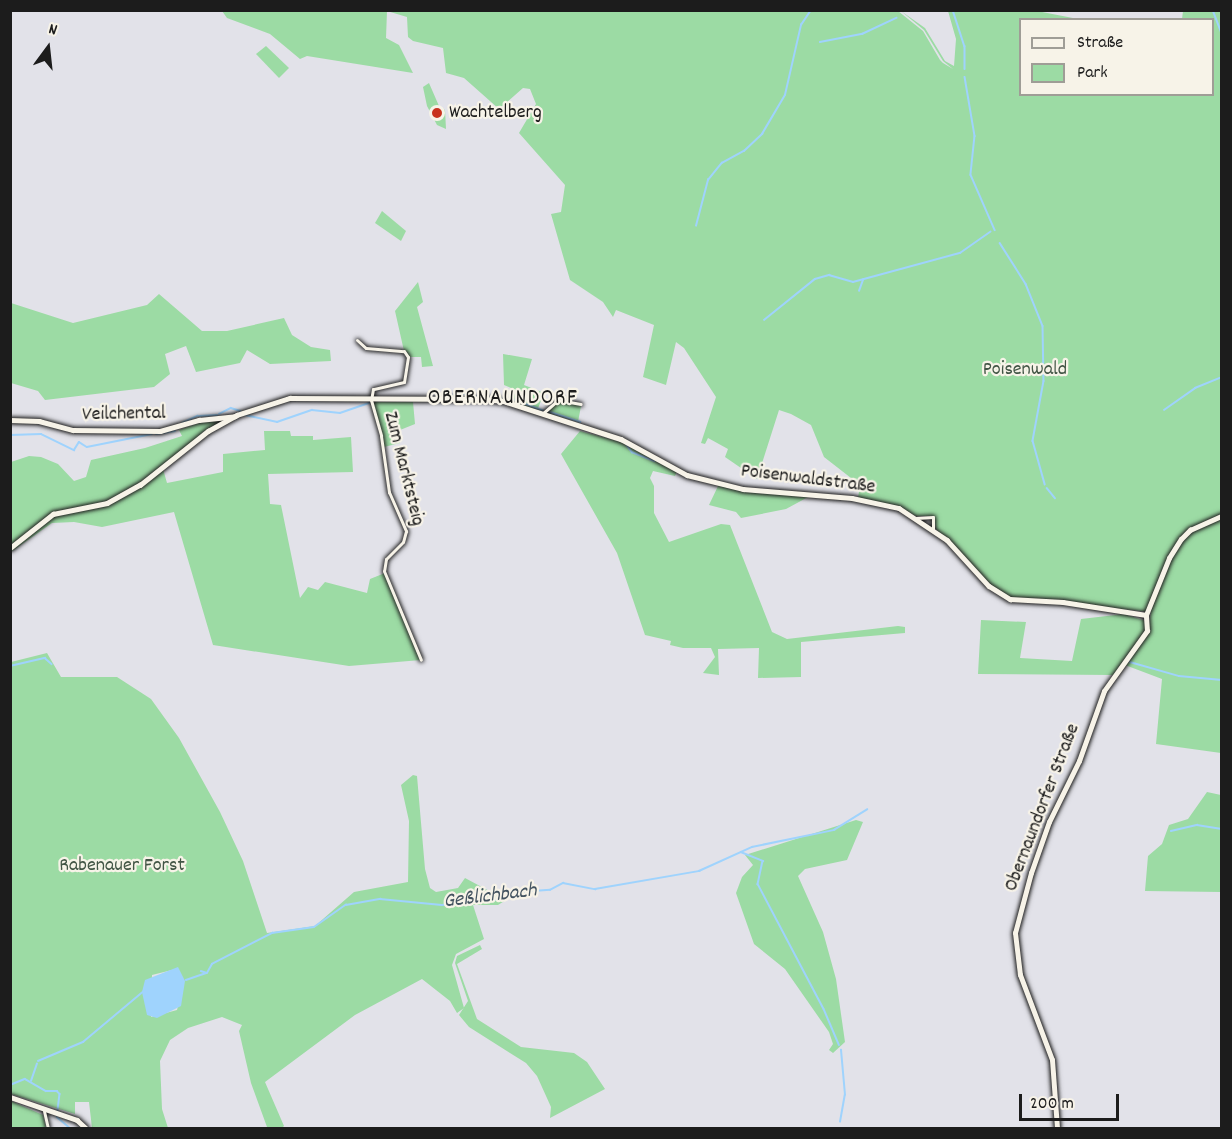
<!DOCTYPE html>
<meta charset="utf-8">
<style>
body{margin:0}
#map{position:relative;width:1232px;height:1139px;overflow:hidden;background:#e2e2e9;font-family:Dekko,sans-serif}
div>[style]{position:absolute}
.green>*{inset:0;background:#9cdba4}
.water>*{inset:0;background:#9fd3fd}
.stream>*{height:1.5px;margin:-0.75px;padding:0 0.75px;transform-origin:0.75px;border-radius:0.75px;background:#9fd3fd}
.roads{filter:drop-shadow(0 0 2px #1c1c1c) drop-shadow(0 0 2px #1c1c1c)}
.street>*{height:3px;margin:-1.5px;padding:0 1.5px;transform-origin:1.5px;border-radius:1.5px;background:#f7f3e8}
.secondary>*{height:4.5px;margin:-2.25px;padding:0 2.25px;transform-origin:2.25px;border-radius:2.25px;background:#f7f3e8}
.dots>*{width:16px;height:16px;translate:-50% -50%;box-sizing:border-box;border:3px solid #f7f3e8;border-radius:50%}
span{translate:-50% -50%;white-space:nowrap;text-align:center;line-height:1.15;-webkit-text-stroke:4.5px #f7f3e8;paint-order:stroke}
.poi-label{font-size:20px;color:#1c1c1c}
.left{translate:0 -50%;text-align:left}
.park-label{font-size:20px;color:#425545}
.street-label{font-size:20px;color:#1c1c1c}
.water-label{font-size:21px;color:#435360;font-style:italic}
.quarter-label{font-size:22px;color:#1c1c1c;letter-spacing:1.5px}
.frame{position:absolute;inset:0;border:12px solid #1c1c1c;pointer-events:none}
.legend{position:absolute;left:1019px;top:18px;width:195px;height:78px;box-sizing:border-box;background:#f7f3e8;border:2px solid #9f9d96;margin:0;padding:8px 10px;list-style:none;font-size:18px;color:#1c1c1c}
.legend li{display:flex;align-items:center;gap:12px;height:30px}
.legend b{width:30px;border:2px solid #9f9d96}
.north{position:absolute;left:18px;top:18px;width:60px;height:60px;-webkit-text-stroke:4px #f7f3e8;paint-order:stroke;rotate:15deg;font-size:16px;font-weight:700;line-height:24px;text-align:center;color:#1c1c1c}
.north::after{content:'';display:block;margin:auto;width:21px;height:27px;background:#1c1c1c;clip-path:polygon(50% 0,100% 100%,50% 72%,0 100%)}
.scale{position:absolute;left:1019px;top:1094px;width:100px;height:27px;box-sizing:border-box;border:3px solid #1c1c1c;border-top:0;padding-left:8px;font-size:18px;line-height:21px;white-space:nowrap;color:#1c1c1c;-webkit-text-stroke:4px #f7f3e8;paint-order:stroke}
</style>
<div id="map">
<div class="green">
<div style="clip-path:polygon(222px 11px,898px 11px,923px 31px,940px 60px,943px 63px,953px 69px,943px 61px,924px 30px,901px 11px,925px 28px,945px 61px,954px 66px,956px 39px,948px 11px,1037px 11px,1078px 19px,1020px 20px,1020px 94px,1212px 94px,1212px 20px,1182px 19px,1183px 11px,1221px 11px,1221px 753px,1156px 744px,1162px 679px,1125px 665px,1148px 631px,1151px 612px,1011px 598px,999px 593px,936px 529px,934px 516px,916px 516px,898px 507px,858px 498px,860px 485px,824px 457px,811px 425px,791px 414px,779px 410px,757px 479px,725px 457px,728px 449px,708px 438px,705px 444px,701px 443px,716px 397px,684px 348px,676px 342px,666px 385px,643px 377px,654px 325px,616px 310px,613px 317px,603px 302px,570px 280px,551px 214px,561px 212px,565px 185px,519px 133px,536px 104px,530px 89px,523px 88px,499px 109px,464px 78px,446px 73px,443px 48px,413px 41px,408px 37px,407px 17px,387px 11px,386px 38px,399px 45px,413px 73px,307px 56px,300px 59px,270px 34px,227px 18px)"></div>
<div style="clip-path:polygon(266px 46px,289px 68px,279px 78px,256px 54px)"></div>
<div style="clip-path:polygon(429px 83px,439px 106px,445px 110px,446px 129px,437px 125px,427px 106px,423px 87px)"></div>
<div style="clip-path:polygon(382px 211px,406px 231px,401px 241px,375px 223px)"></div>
<div style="clip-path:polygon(418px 282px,423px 302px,417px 307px,433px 366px,422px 367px,421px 357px,408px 357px,404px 351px,395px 311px)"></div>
<div style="clip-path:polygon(159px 294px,202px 331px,227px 331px,284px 318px,292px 335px,311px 347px,330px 350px,331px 361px,270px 364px,247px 350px,240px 363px,196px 372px,186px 346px,165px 354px,170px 374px,154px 387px,45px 400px,38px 391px,11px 383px,11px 303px,73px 323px,147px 305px)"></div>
<div style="clip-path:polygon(503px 354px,532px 359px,524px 385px,544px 393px,537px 411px,512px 402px,516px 390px,504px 385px)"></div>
<div style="clip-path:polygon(559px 401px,581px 406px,578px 422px,545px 412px)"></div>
<div style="clip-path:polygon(375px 402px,413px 402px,415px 424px,400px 430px,400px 443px,384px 447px,373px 404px)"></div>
<div style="clip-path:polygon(226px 418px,203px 432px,163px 469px,167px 483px,223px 472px,223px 454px,265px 450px,264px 431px,290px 431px,291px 436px,313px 436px,313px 440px,351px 437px,353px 472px,268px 474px,270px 504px,281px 505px,300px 598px,308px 587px,318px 590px,325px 582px,367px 593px,370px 579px,385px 573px,421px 660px,349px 666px,213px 645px,174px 512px,102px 527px,74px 522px,52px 523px,11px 552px,11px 462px,29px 456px,41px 457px,58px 464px,74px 481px,86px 477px,91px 460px,145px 448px,182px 436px,179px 430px,202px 422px)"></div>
<div style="clip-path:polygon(580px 431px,625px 443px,677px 471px,675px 476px,653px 471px,650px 478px,654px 486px,654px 513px,669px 542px,721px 524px,730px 525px,772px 632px,787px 639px,898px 626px,905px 627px,905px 633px,801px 642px,801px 677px,758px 678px,759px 648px,718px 649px,719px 675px,703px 673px,715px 657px,711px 648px,683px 648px,670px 645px,671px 641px,645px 635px,617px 553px,561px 454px)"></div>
<div style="clip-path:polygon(719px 484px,750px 491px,810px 496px,786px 509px,741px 518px,736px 512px,709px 505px)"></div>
<div style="clip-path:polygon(1124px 614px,1146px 621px,1145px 632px,1113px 675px,978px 674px,981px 620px,1026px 622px,1020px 658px,1072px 661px,1081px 619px)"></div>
<div style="clip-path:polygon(evenodd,47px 653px,61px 677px,117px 677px,151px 699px,179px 738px,220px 812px,243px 861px,267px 933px,315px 926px,354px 892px,408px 882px,409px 821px,401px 785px,413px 775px,417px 776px,425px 869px,430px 888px,436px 892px,458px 888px,465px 878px,506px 900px,498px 905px,473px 905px,484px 939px,456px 954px,452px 965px,464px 1008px,457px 1013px,450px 1001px,422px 979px,355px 1015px,265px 1082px,284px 1126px,282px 1128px,267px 1127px,251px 1083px,239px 1031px,242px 1025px,222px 1017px,188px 1028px,170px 1040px,160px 1061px,162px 1109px,168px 1128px,92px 1128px,89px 1102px,75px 1102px,75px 1114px,11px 1094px,11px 662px,47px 653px,176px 969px,184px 984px,177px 1010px,151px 1017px,152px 975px,176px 969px)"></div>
<div style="clip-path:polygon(1207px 792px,1221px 795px,1221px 892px,1145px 891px,1148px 856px,1162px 844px,1169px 825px,1188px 819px)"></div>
<div style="clip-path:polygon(856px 820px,863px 822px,847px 860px,805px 869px,798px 876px,823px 932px,836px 979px,845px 1042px,833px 1053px,829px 1050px,833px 1044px,829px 1032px,785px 969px,754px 944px,736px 893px,742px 877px,753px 865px,745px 855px)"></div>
<div style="clip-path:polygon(480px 945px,482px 949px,457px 964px,477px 1019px,521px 1047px,574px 1053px,587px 1062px,605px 1089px,550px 1118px,551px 1107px,537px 1076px,526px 1063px,469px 1027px,459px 1015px,468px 1001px,455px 963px,457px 956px)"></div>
<div style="clip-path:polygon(11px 1101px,43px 1115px,46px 1128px,11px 1128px)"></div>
</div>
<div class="water">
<div style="clip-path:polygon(178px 967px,185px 981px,181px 1006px,157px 1018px,147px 1015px,142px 992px,145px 980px)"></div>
</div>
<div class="stream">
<div style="left:953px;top:10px;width:38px;rotate:72deg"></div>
<div style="left:965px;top:46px;width:23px;rotate:90deg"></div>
<div style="left:1213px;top:10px;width:25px;rotate:69deg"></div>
<div style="left:820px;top:42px;width:43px;rotate:-10.8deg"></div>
<div style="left:862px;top:34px;width:38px;rotate:-25deg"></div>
<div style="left:965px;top:77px;width:60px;rotate:80.4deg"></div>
<div style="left:975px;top:136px;width:39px;rotate:96deg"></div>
<div style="left:971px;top:175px;width:60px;rotate:66.4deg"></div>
<div style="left:696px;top:226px;width:48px;rotate:-75.4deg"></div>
<div style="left:708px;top:180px;width:22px;rotate:-51deg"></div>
<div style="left:722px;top:163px;width:25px;rotate:-29deg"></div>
<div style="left:744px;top:151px;width:25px;rotate:-43deg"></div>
<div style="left:762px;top:134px;width:45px;rotate:-59.5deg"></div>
<div style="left:785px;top:95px;width:72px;rotate:-77.1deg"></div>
<div style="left:801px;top:25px;width:18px;rotate:-56deg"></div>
<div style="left:1000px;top:243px;width:49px;rotate:57.6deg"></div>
<div style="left:1026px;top:284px;width:45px;rotate:68deg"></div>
<div style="left:1043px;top:326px;width:55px;rotate:89deg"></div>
<div style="left:1044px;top:381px;width:61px;rotate:100.4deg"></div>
<div style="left:1033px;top:441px;width:45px;rotate:74.4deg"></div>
<div style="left:859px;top:291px;width:12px;rotate:-70deg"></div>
<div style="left:764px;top:320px;width:65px;rotate:-38.8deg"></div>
<div style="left:815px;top:279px;width:15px;rotate:-16deg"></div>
<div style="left:829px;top:275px;width:25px;rotate:16deg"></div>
<div style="left:853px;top:282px;width:111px;rotate:-15.2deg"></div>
<div style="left:960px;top:253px;width:37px;rotate:-35deg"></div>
<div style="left:452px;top:396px;width:6px;rotate:-39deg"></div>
<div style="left:457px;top:392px;width:22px;rotate:13deg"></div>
<div style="left:486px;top:397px;width:26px;rotate:4deg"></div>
<div style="left:512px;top:399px;width:33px;rotate:20deg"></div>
<div style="left:1164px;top:410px;width:38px;rotate:-35deg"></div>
<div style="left:1195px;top:388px;width:29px;rotate:-22deg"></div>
<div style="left:547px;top:411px;width:35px;rotate:18deg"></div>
<div style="left:219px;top:414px;width:13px;rotate:-27deg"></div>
<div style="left:231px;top:408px;width:10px;rotate:17deg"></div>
<div style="left:245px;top:415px;width:33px;rotate:12deg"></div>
<div style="left:277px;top:422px;width:37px;rotate:-19deg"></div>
<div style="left:312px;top:410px;width:28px;rotate:6deg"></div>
<div style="left:340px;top:413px;width:31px;rotate:-19deg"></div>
<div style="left:199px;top:416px;width:18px;rotate:-3deg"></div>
<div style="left:182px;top:423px;width:17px;rotate:-25deg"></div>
<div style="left:156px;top:434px;width:19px;rotate:-9deg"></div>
<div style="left:10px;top:435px;width:31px;rotate:-2deg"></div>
<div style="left:41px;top:434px;width:37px;rotate:26deg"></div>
<div style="left:74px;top:450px;width:9px;rotate:-58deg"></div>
<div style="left:79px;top:442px;width:9px;rotate:32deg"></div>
<div style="left:87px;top:447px;width:66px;rotate:-11.3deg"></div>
<div style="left:627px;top:445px;width:9px;rotate:54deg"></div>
<div style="left:632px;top:452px;width:24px;rotate:22deg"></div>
<div style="left:1047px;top:488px;width:13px;rotate:51deg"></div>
<div style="left:1130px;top:662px;width:51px;rotate:15.9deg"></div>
<div style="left:1179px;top:676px;width:43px;rotate:5.3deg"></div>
<div style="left:10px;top:666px;width:36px;rotate:-13deg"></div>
<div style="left:45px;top:658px;width:9px;rotate:41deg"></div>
<div style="left:1171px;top:831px;width:27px;rotate:-13deg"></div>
<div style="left:1197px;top:825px;width:25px;rotate:9deg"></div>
<div style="left:741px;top:852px;width:24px;rotate:22deg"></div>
<div style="left:763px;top:861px;width:24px;rotate:102deg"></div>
<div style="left:758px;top:884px;width:141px;rotate:62.2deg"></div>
<div style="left:824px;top:1009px;width:39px;rotate:67deg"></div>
<div style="left:201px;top:971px;width:6px;rotate:18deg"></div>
<div style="left:207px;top:973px;width:10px;rotate:-61deg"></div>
<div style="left:212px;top:964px;width:68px;rotate:-27.3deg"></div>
<div style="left:272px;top:933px;width:42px;rotate:-8.1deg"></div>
<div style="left:314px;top:927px;width:39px;rotate:-35deg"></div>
<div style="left:346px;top:905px;width:35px;rotate:-10deg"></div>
<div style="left:380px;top:899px;width:62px;rotate:5.5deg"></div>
<div style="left:442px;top:905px;width:60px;rotate:-5.7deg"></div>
<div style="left:502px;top:899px;width:17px;rotate:-24deg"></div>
<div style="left:518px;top:892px;width:32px;rotate:-4deg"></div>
<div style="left:550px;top:890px;width:15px;rotate:-28deg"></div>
<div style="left:563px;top:883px;width:33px;rotate:11deg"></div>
<div style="left:595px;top:889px;width:106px;rotate:-9.8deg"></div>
<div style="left:699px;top:871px;width:58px;rotate:-24.4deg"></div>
<div style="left:752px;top:847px;width:84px;rotate:-11.7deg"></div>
<div style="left:834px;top:830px;width:39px;rotate:-32deg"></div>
<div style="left:186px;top:980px;width:21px;rotate:-19deg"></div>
<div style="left:38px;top:1061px;width:49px;rotate:-22.9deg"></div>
<div style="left:83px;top:1042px;width:80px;rotate:-39.9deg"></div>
<div style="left:31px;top:1081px;width:18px;rotate:-71deg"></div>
<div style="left:10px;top:1085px;width:16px;rotate:-22deg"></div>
<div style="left:25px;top:1079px;width:24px;rotate:30deg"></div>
<div style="left:46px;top:1091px;width:11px"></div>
<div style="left:57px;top:1091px;width:4px;rotate:45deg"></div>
<div style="left:60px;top:1094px;width:17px;rotate:97deg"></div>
<div style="left:57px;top:1117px;width:17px;rotate:40deg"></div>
<div style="left:840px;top:1122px;width:27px;rotate:-80deg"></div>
<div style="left:845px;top:1095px;width:45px;rotate:-95.1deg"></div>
</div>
<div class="roads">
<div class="street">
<div style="left:357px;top:340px;width:12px;rotate:42deg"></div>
<div style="left:366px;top:348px;width:38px;rotate:5deg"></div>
<div style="left:404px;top:351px;width:7px;rotate:56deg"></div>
<div style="left:408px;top:357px;width:25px;rotate:99deg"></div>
<div style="left:404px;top:382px;width:32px;rotate:167deg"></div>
<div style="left:373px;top:389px;width:11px;rotate:100deg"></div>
<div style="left:371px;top:400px;width:37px;rotate:74deg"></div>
<div style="left:381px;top:436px;width:57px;rotate:81.9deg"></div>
<div style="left:389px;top:492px;width:43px;rotate:66.4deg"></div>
<div style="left:406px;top:531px;width:11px;rotate:105deg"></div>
<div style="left:403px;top:542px;width:24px;rotate:135deg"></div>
<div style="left:386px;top:559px;width:12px;rotate:99deg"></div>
<div style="left:384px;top:571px;width:96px;rotate:67.4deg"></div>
<div style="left:542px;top:414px;width:21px;rotate:-41deg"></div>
<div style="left:558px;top:400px;width:23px;rotate:10deg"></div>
<div style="left:916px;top:518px;width:17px;rotate:-3deg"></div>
<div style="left:933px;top:517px;width:12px;rotate:90deg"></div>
<div style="left:44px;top:1111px;width:17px;rotate:77deg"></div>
</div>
<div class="secondary">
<div style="left:10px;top:420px;width:29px;rotate:2deg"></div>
<div style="left:39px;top:421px;width:35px;rotate:15deg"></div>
<div style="left:73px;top:430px;width:87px;rotate:0.7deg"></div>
<div style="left:160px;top:431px;width:41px;rotate:-15.8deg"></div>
<div style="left:199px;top:420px;width:36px;rotate:-6deg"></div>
<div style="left:10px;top:548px;width:55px;rotate:-38.3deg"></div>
<div style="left:53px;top:514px;width:55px;rotate:-11.5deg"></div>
<div style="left:107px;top:503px;width:38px;rotate:-29deg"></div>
<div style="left:140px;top:485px;width:87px;rotate:-38.5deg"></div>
<div style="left:208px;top:431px;width:33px;rotate:-29deg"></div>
<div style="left:237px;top:415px;width:56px;rotate:-17.8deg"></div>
<div style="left:290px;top:398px;width:195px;rotate:0.3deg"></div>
<div style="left:485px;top:399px;width:18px;rotate:6deg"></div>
<div style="left:503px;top:401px;width:124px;rotate:17.9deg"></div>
<div style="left:621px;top:439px;width:75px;rotate:28.6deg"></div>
<div style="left:687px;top:475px;width:58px;rotate:14deg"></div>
<div style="left:743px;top:489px;width:109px;rotate:4.7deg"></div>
<div style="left:852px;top:498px;width:48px;rotate:12deg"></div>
<div style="left:899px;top:508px;width:58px;rotate:33.7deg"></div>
<div style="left:947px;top:540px;width:62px;rotate:47.6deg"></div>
<div style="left:989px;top:586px;width:25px;rotate:32deg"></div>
<div style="left:1010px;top:599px;width:53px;rotate:3.2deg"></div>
<div style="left:1063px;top:602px;width:84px;rotate:8.9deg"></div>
<div style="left:1146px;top:615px;width:61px;rotate:-68deg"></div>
<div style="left:1169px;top:558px;width:22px;rotate:-58deg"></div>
<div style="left:1181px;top:539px;width:13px;rotate:-45deg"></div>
<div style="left:1190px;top:530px;width:35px;rotate:-24deg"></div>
<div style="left:10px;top:1097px;width:71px;rotate:18.9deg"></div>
<div style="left:77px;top:1120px;width:12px;rotate:42deg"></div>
<div style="left:1057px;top:1128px;width:68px;rotate:-94.2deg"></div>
<div style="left:1052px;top:1060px;width:91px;rotate:-110.6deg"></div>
<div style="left:1020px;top:975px;width:42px;rotate:-96.8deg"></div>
<div style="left:1015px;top:933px;width:62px;rotate:-75.1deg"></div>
<div style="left:1031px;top:873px;width:54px;rotate:-70.6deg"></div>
<div style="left:1049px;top:822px;width:68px;rotate:-63.8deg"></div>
<div style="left:1079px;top:761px;width:74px;rotate:-70.3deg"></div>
<div style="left:1104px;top:691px;width:74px;rotate:-54.4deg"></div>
<div style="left:1147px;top:631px;width:16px;rotate:-94deg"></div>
</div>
</div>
<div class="dots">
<div style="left:437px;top:113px;background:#c8321e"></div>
</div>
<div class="poi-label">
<span class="left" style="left:449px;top:113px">Wachtelberg</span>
</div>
<div class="park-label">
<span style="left:1025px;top:370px">Poisenwald</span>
<span style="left:122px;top:866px">Rabenauer Forst</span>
</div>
<div class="street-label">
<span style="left:124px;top:415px;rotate:-1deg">Veilchental</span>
<span style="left:403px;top:469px;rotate:76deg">Zum Marktsteig</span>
<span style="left:808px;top:480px;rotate:7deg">Poisenwaldstraße</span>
<span style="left:1043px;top:808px;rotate:-69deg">Obernaundorfer Straße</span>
</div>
<div class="water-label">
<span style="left:490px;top:897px;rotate:-7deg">Geßlichbach</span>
</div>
<div class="quarter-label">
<span style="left:503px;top:399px">OBERNAUNDORF</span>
</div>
<div class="frame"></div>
<ul class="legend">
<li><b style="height:8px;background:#f7f3e8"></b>Straße</li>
<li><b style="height:16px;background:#9cdba4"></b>Park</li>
</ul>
<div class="north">N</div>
<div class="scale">200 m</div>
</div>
